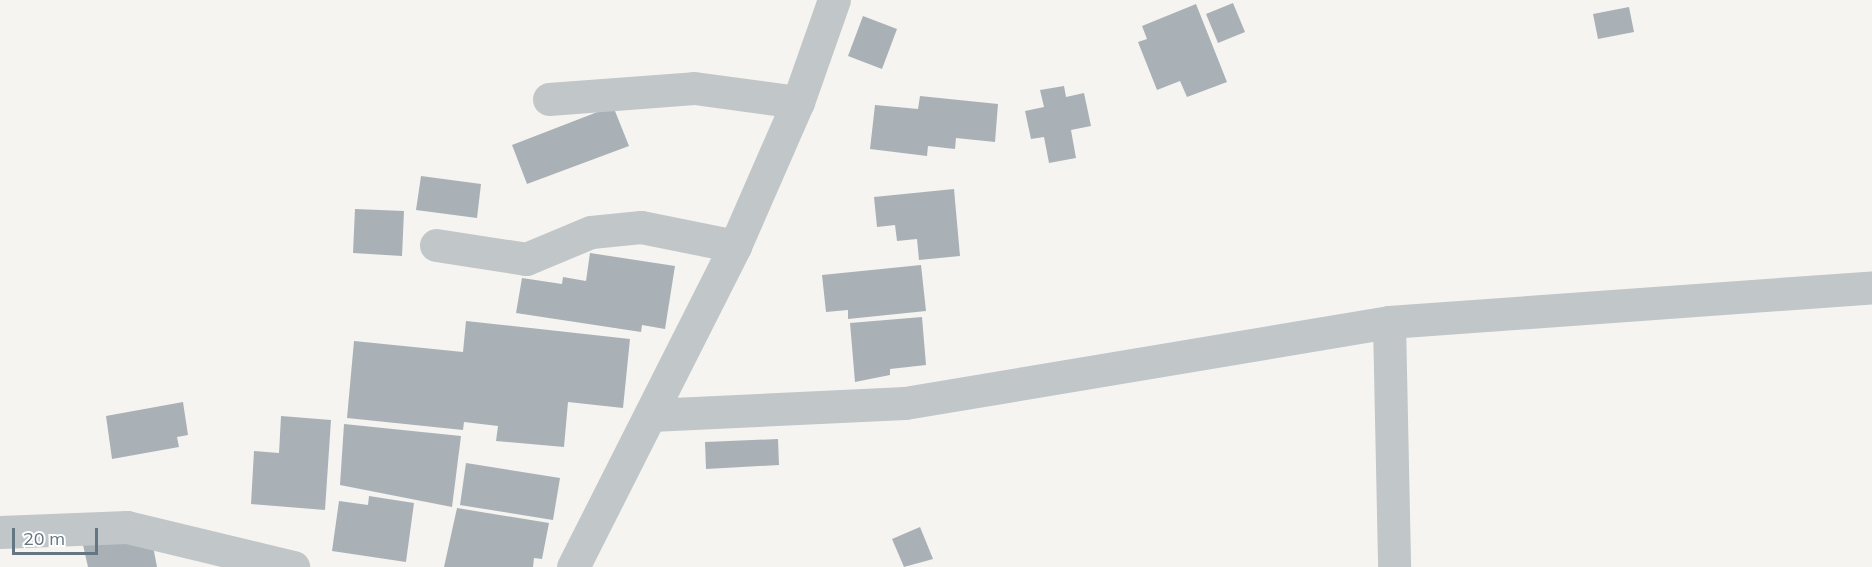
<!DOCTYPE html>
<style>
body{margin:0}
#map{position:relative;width:1872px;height:567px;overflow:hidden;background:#f5f4f0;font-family:Mulish,sans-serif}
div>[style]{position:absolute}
.building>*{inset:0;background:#a9b1b6}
.minor>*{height:33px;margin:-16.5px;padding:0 16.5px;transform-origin:16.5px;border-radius:16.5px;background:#c1c6c8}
span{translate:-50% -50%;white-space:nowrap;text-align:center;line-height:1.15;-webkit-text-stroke:6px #fff;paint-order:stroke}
.scale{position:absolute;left:12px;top:528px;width:86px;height:27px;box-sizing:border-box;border:3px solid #637682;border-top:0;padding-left:8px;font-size:18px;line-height:21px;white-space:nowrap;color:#637682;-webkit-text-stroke:4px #fff;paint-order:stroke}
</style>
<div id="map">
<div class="building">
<div style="clip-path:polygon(1233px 3px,1245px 32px,1218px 43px,1206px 14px)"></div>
<div style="clip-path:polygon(1196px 4px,1227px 82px,1187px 97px,1180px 81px,1157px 90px,1138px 42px,1147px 39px,1142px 26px)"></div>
<div style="clip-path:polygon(1629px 7px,1634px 32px,1598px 39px,1593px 14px)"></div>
<div style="clip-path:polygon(863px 16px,897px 29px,882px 69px,848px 56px)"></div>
<div style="clip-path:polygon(1064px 86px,1066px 97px,1084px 93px,1091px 126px,1071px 130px,1076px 158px,1049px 163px,1044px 137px,1031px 139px,1025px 111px,1044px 107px,1040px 90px)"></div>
<div style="clip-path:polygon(920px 96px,998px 104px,995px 142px,956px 138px,955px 149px,928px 146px,927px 156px,870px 149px,875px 105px,918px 109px)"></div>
<div style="clip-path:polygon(613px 106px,629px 146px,527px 184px,512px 145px)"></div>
<div style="clip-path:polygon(421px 176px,481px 184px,477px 218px,416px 210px)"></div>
<div style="clip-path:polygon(954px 189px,960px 256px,919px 260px,917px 239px,897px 241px,895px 225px,877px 227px,874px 197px)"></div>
<div style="clip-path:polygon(355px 209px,404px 211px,402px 256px,353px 253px)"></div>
<div style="clip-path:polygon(590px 253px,675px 266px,665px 329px,642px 325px,641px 332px,516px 313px,522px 278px,562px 284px,563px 277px,586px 281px)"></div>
<div style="clip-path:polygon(921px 265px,926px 311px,848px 319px,848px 310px,826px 312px,822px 275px)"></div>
<div style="clip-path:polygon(922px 317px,926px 365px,890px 369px,890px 375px,855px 382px,850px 323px)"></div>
<div style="clip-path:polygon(466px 321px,630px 339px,623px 408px,568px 402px,564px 447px,496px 441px,498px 426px,464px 422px,463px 430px,347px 418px,354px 341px,463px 352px)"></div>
<div style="clip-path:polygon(183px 402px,188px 435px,177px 437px,179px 447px,112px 459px,106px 416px)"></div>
<div style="clip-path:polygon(281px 416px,331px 420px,325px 510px,251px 504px,254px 451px,279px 453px)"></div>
<div style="clip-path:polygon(344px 424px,461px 436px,452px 507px,340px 485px)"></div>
<div style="clip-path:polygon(778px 439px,779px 465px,706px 469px,705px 442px)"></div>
<div style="clip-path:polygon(466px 463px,560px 478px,553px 520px,460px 505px)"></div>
<div style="clip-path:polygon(369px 496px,414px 503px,406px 562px,332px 551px,339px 501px,368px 505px)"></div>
<div style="clip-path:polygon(457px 508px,549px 523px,542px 559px,534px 558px,533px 567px,444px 567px)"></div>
<div style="clip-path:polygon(920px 527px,933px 559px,904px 567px,892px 539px)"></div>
<div style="clip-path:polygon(128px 536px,130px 545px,152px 541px,157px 567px,88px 567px,83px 545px)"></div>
</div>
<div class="minor">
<div style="left:549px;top:99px;width:145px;rotate:-4.3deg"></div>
<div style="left:694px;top:88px;width:105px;rotate:7.7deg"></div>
<div style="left:436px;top:245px;width:91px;rotate:8.8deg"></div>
<div style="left:526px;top:259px;width:70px;rotate:-22.6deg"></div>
<div style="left:591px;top:232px;width:50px;rotate:-5.7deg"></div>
<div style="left:641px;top:227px;width:96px;rotate:11.4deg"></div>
<div style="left:1389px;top:322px;width:245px;rotate:88.8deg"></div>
<div style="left:651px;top:415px;width:254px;rotate:-2.7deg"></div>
<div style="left:905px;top:403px;width:491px;rotate:-9.5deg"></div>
<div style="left:1389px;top:322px;width:484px;rotate:-4.1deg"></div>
<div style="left:0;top:532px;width:127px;rotate:-2.3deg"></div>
<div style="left:127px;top:527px;width:171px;rotate:13.5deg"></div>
<div style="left:573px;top:567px;width:360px;rotate:-63.2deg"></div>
<div style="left:735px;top:246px;width:157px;rotate:-66.4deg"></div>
<div style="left:798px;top:102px;width:108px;rotate:-70.6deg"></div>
</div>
<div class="scale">20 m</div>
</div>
